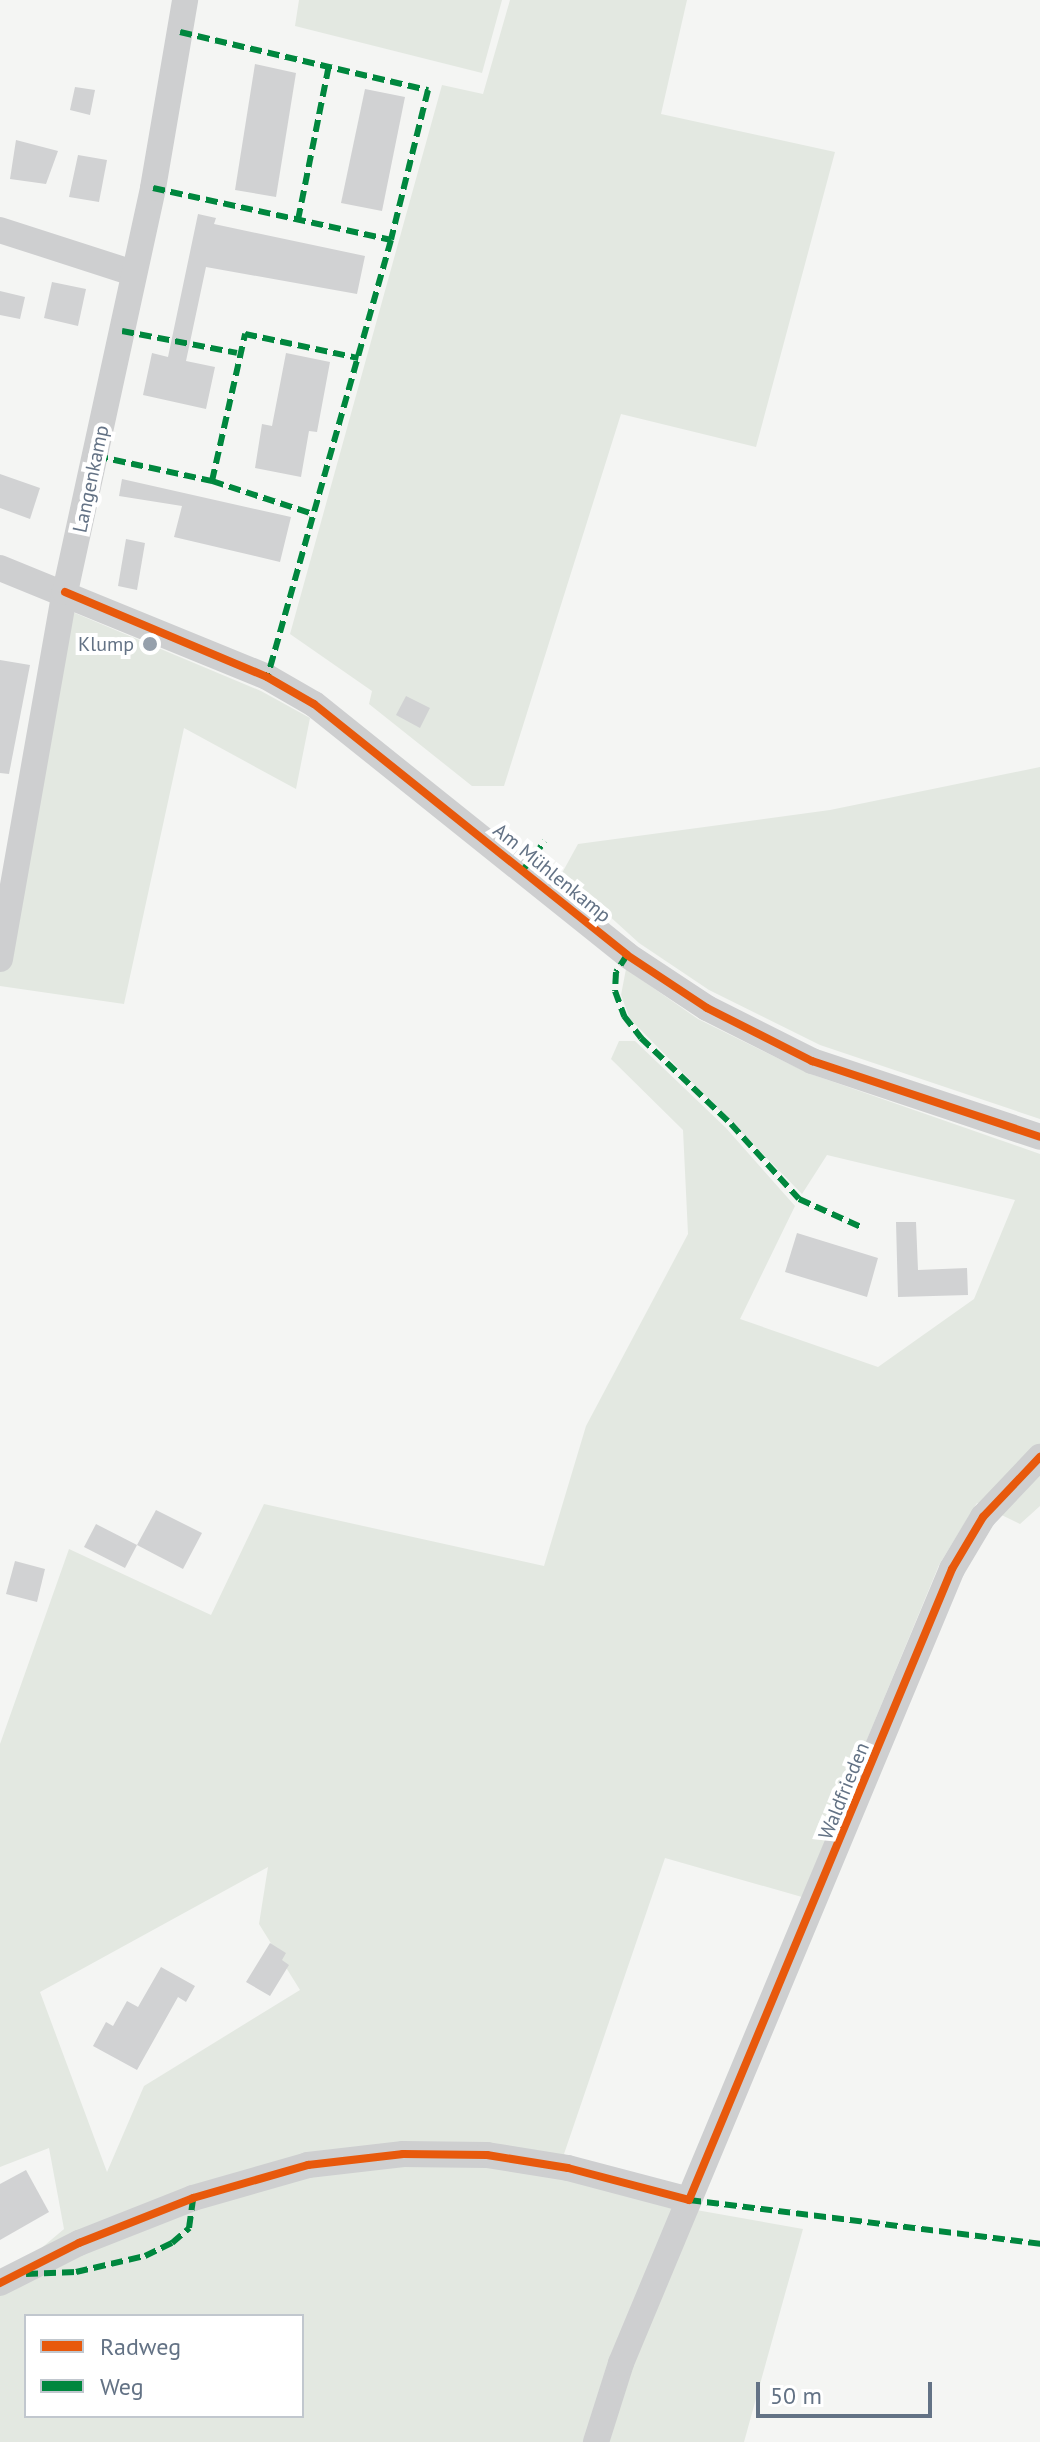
<!DOCTYPE html>
<meta charset="utf-8">
<style>
body{margin:0}
#map{position:relative;width:1040px;height:2442px;overflow:hidden;background:#f4f5f3;font-family:"PT Sans",sans-serif}
div>[style]{position:absolute}
.green>*{inset:0;background:#e3e8e1}
.building>*{inset:0;background:#d1d2d3}
.minor>*{height:26px;margin:-13px;padding:0 13px;transform-origin:13px;border-radius:13px;background:#cecfd0}
.quiet>*{height:6px;margin-top:-3px;transform-origin:0;background:repeating-linear-gradient(90deg,#00873e 0 12px,transparent 0 18px)}
.cycleway>*{height:8px;margin:-4px;padding:0 4px;transform-origin:4px;border-radius:4px;background:#e8590c}
.dots>*{width:22px;height:22px;translate:-50% -50%;box-sizing:border-box;border:4px solid #fff;border-radius:50%}
span{translate:-50% -50%;white-space:nowrap;text-align:center;line-height:1.15;-webkit-text-stroke:8px #fff;paint-order:stroke}
.street-label{font-size:20px;color:#637285}
.poi-label{font-size:20px;color:#637285}
.right{translate:-100% -50%;text-align:right}
.legend{position:absolute;left:24px;top:2314px;width:280px;height:104px;box-sizing:border-box;background:#fff;border:2px solid #c1c7ce;margin:0;padding:10px 14px;list-style:none;font-size:24px;color:#637285}
.legend li{display:flex;align-items:center;gap:16px;height:40px}
.legend b{width:40px;border:2px solid #c1c7ce}
.scale{position:absolute;left:756px;top:2382px;width:176px;height:36px;box-sizing:border-box;border:4px solid #637285;border-top:0;padding-left:10px;font-size:24px;line-height:28px;white-space:nowrap;color:#637285;-webkit-text-stroke:6px #fff;paint-order:stroke}
</style>
<div id="map">
<div class="green">
<div style="clip-path:polygon(299px 0,502px 0,482px 73px,295px 26px)"></div>
<div style="clip-path:polygon(510px 0,687px 0,661px 114px,835px 152px,756px 447px,621px 414px,504px 786px,472px 786px,369px 704px,372px 691px,290px 634px,442px 85px,483px 94px)"></div>
<div style="clip-path:polygon(63px 608px,261px 691px,310px 718px,296px 789px,184px 728px,124px 1004px,0 986px,0 959px)"></div>
<div style="clip-path:polygon(1040px 767px,1040px 1119px,820px 1045px,709px 990px,639px 943px,562px 873px,578px 844px,830px 810px)"></div>
<div style="clip-path:polygon(evenodd,626px 969px,698px 1019px,808px 1073px,1040px 1154px,1040px 1506px,1020px 1524px,977px 1503px,939px 1565px,802px 1897px,665px 1858px,564px 2154px,651px 2202px,803px 2229px,744px 2442px,0 2442px,0 2283px,64px 2229px,49px 2148px,0 2167px,0 1744px,69px 1549px,211px 1615px,264px 1504px,544px 1566px,586px 1426px,688px 1234px,683px 1130px,611px 1059px,619px 1041px,635px 1041px,726px 1128px,795px 1206px,740px 1319px,878px 1367px,974px 1299px,1015px 1200px,827px 1155px,802px 1194px,630px 1019px,621px 995px,626px 969px,268px 1867px,259px 1924px,300px 1990px,144px 2086px,107px 2172px,40px 1992px,268px 1867px,626px 969px,26px 2316px,302px 2316px,302px 2416px,26px 2416px,26px 2316px)"></div>
</div>
<div class="building">
<div style="clip-path:polygon(255px 64px,296px 73px,276px 197px,235px 190px)"></div>
<div style="clip-path:polygon(75px 87px,95px 90px,90px 115px,70px 110px)"></div>
<div style="clip-path:polygon(365px 89px,405px 97px,382px 211px,341px 203px)"></div>
<div style="clip-path:polygon(16px 140px,58px 151px,46px 184px,10px 179px)"></div>
<div style="clip-path:polygon(78px 155px,107px 160px,99px 202px,69px 197px)"></div>
<div style="clip-path:polygon(198px 214px,216px 218px,214px 224px,365px 256px,357px 294px,206px 267px,186px 361px,215px 367px,206px 409px,143px 395px,152px 353px,168px 357px)"></div>
<div style="clip-path:polygon(52px 282px,86px 289px,78px 326px,44px 318px)"></div>
<div style="clip-path:polygon(0 291px,25px 297px,20px 319px,0 315px)"></div>
<div style="clip-path:polygon(286px 353px,330px 362px,317px 432px,309px 431px,301px 477px,255px 468px,262px 424px,272px 426px)"></div>
<div style="clip-path:polygon(0 474px,40px 488px,30px 519px,0 508px)"></div>
<div style="clip-path:polygon(122px 479px,291px 517px,280px 562px,174px 537px,182px 506px,119px 496px)"></div>
<div style="clip-path:polygon(126px 539px,145px 543px,137px 590px,118px 586px)"></div>
<div style="clip-path:polygon(0 660px,30px 665px,9px 774px,0 773px)"></div>
<div style="clip-path:polygon(406px 696px,430px 708px,420px 728px,396px 715px)"></div>
<div style="clip-path:polygon(896px 1222px,916px 1222px,918px 1270px,967px 1268px,968px 1295px,898px 1297px)"></div>
<div style="clip-path:polygon(797px 1233px,878px 1258px,867px 1297px,785px 1272px)"></div>
<div style="clip-path:polygon(156px 1510px,202px 1533px,183px 1569px,137px 1545px)"></div>
<div style="clip-path:polygon(96px 1524px,137px 1545px,125px 1568px,84px 1547px)"></div>
<div style="clip-path:polygon(15px 1561px,45px 1569px,37px 1602px,6px 1594px)"></div>
<div style="clip-path:polygon(270px 1943px,286px 1953px,282px 1960px,289px 1965px,270px 1996px,246px 1982px)"></div>
<div style="clip-path:polygon(161px 1967px,195px 1986px,186px 2002px,178px 1997px,137px 2070px,93px 2046px,106px 2022px,113px 2026px,127px 2001px,138px 2007px)"></div>
<div style="clip-path:polygon(26px 2170px,49px 2212px,0 2240px,0 2184px)"></div>
</div>
<div class="minor">
<div style="left:0;top:230px;width:140px;rotate:17.9deg"></div>
<div style="left:0;top:568px;width:288px;rotate:22.2deg"></div>
<div style="left:267px;top:677px;width:54px;rotate:29.9deg"></div>
<div style="left:314px;top:704px;width:401px;rotate:38.7deg"></div>
<div style="left:627px;top:955px;width:96px;rotate:33.5deg"></div>
<div style="left:707px;top:1008px;width:118px;rotate:26.8deg"></div>
<div style="left:812px;top:1061px;width:240px;rotate:18.4deg"></div>
<div style="left:0;top:959px;width:373px;rotate:-80deg"></div>
<div style="left:65px;top:592px;width:413px;rotate:-77.7deg"></div>
<div style="left:153px;top:188px;width:191px;rotate:-80.3deg"></div>
<div style="left:0;top:2283px;width:89px;rotate:-26.9deg"></div>
<div style="left:79px;top:2243px;width:123px;rotate:-21.5deg"></div>
<div style="left:193px;top:2198px;width:120px;rotate:-16deg"></div>
<div style="left:308px;top:2165px;width:96px;rotate:-6.6deg"></div>
<div style="left:403px;top:2154px;width:84px;rotate:0.7deg"></div>
<div style="left:487px;top:2155px;width:82px;rotate:9.1deg"></div>
<div style="left:568px;top:2168px;width:125px;rotate:14.8deg"></div>
<div style="left:596px;top:2442px;width:83px;rotate:-72.4deg"></div>
<div style="left:621px;top:2363px;width:860px;rotate:-67.37deg"></div>
<div style="left:952px;top:1569px;width:61px;rotate:-59.2deg"></div>
<div style="left:983px;top:1517px;width:83px;rotate:-46.5deg"></div>
</div>
<div class="quiet">
<div style="left:180px;top:32px;width:255px;rotate:13.2deg"></div>
<div style="left:428px;top:90px;width:154px;rotate:103.9deg"></div>
<div style="left:391px;top:240px;width:454px;rotate:105.8deg"></div>
<div style="left:153px;top:188px;width:244px;rotate:12.3deg"></div>
<div style="left:298px;top:220px;width:158px;rotate:-78.7deg"></div>
<div style="left:122px;top:331px;width:117px;rotate:10.8deg"></div>
<div style="left:96px;top:456px;width:119px;rotate:12.2deg"></div>
<div style="left:212px;top:481px;width:106px;rotate:18.1deg"></div>
<div style="left:212px;top:481px;width:151px;rotate:-77.3deg"></div>
<div style="left:245px;top:334px;width:116px;rotate:12deg"></div>
<div style="left:523px;top:870px;width:36px;rotate:-53deg"></div>
<div style="left:627px;top:955px;width:20px;rotate:123deg"></div>
<div style="left:616px;top:972px;width:19px;rotate:93deg"></div>
<div style="left:615px;top:991px;width:27px;rotate:70deg"></div>
<div style="left:624px;top:1016px;width:28px;rotate:52deg"></div>
<div style="left:641px;top:1038px;width:124px;rotate:43.7deg"></div>
<div style="left:731px;top:1124px;width:101px;rotate:47.8deg"></div>
<div style="left:799px;top:1199px;width:68px;rotate:24.3deg"></div>
<div style="left:689px;top:2200px;width:354px;rotate:7.1deg"></div>
<div style="left:26px;top:2274px;width:50px;rotate:-2.3deg"></div>
<div style="left:76px;top:2272px;width:71px;rotate:-13.1deg"></div>
<div style="left:145px;top:2256px;width:30px;rotate:-26deg"></div>
<div style="left:172px;top:2243px;width:23px;rotate:-41deg"></div>
<div style="left:189px;top:2228px;width:30px;rotate:-82deg"></div>
</div>
<div class="cycleway">
<div style="left:65px;top:592px;width:219px;rotate:22.8deg"></div>
<div style="left:267px;top:677px;width:54px;rotate:29.9deg"></div>
<div style="left:314px;top:704px;width:401px;rotate:38.7deg"></div>
<div style="left:627px;top:955px;width:96px;rotate:33.5deg"></div>
<div style="left:707px;top:1008px;width:118px;rotate:26.8deg"></div>
<div style="left:812px;top:1061px;width:240px;rotate:18.4deg"></div>
<div style="left:0;top:2283px;width:89px;rotate:-26.9deg"></div>
<div style="left:79px;top:2243px;width:123px;rotate:-21.5deg"></div>
<div style="left:193px;top:2198px;width:120px;rotate:-16deg"></div>
<div style="left:308px;top:2165px;width:96px;rotate:-6.6deg"></div>
<div style="left:403px;top:2154px;width:84px;rotate:0.7deg"></div>
<div style="left:487px;top:2155px;width:82px;rotate:9.1deg"></div>
<div style="left:568px;top:2168px;width:125px;rotate:14.8deg"></div>
<div style="left:689px;top:2200px;width:684px;rotate:-67.37deg"></div>
<div style="left:952px;top:1569px;width:61px;rotate:-59.2deg"></div>
<div style="left:983px;top:1517px;width:83px;rotate:-46.5deg"></div>
</div>
<div class="dots">
<div style="left:150px;top:644px;background:#96a0ac"></div>
</div>
<div class="street-label">
<span style="left:91px;top:479px;rotate:-78deg">Langenkamp</span>
<span style="left:552px;top:873px;rotate:39deg">Am Mühlenkamp</span>
<span style="left:844px;top:1791px;rotate:-68deg">Waldfrieden</span>
</div>
<div class="poi-label">
<span class="right" style="left:134px;top:644px">Klump</span>
</div>
<ul class="legend">
<li><b style="height:10px;background:#e8590c"></b>Radweg</li>
<li><b style="height:10px;background:#00873e"></b>Weg</li>
</ul>
<div class="scale">50 m</div>
</div>
